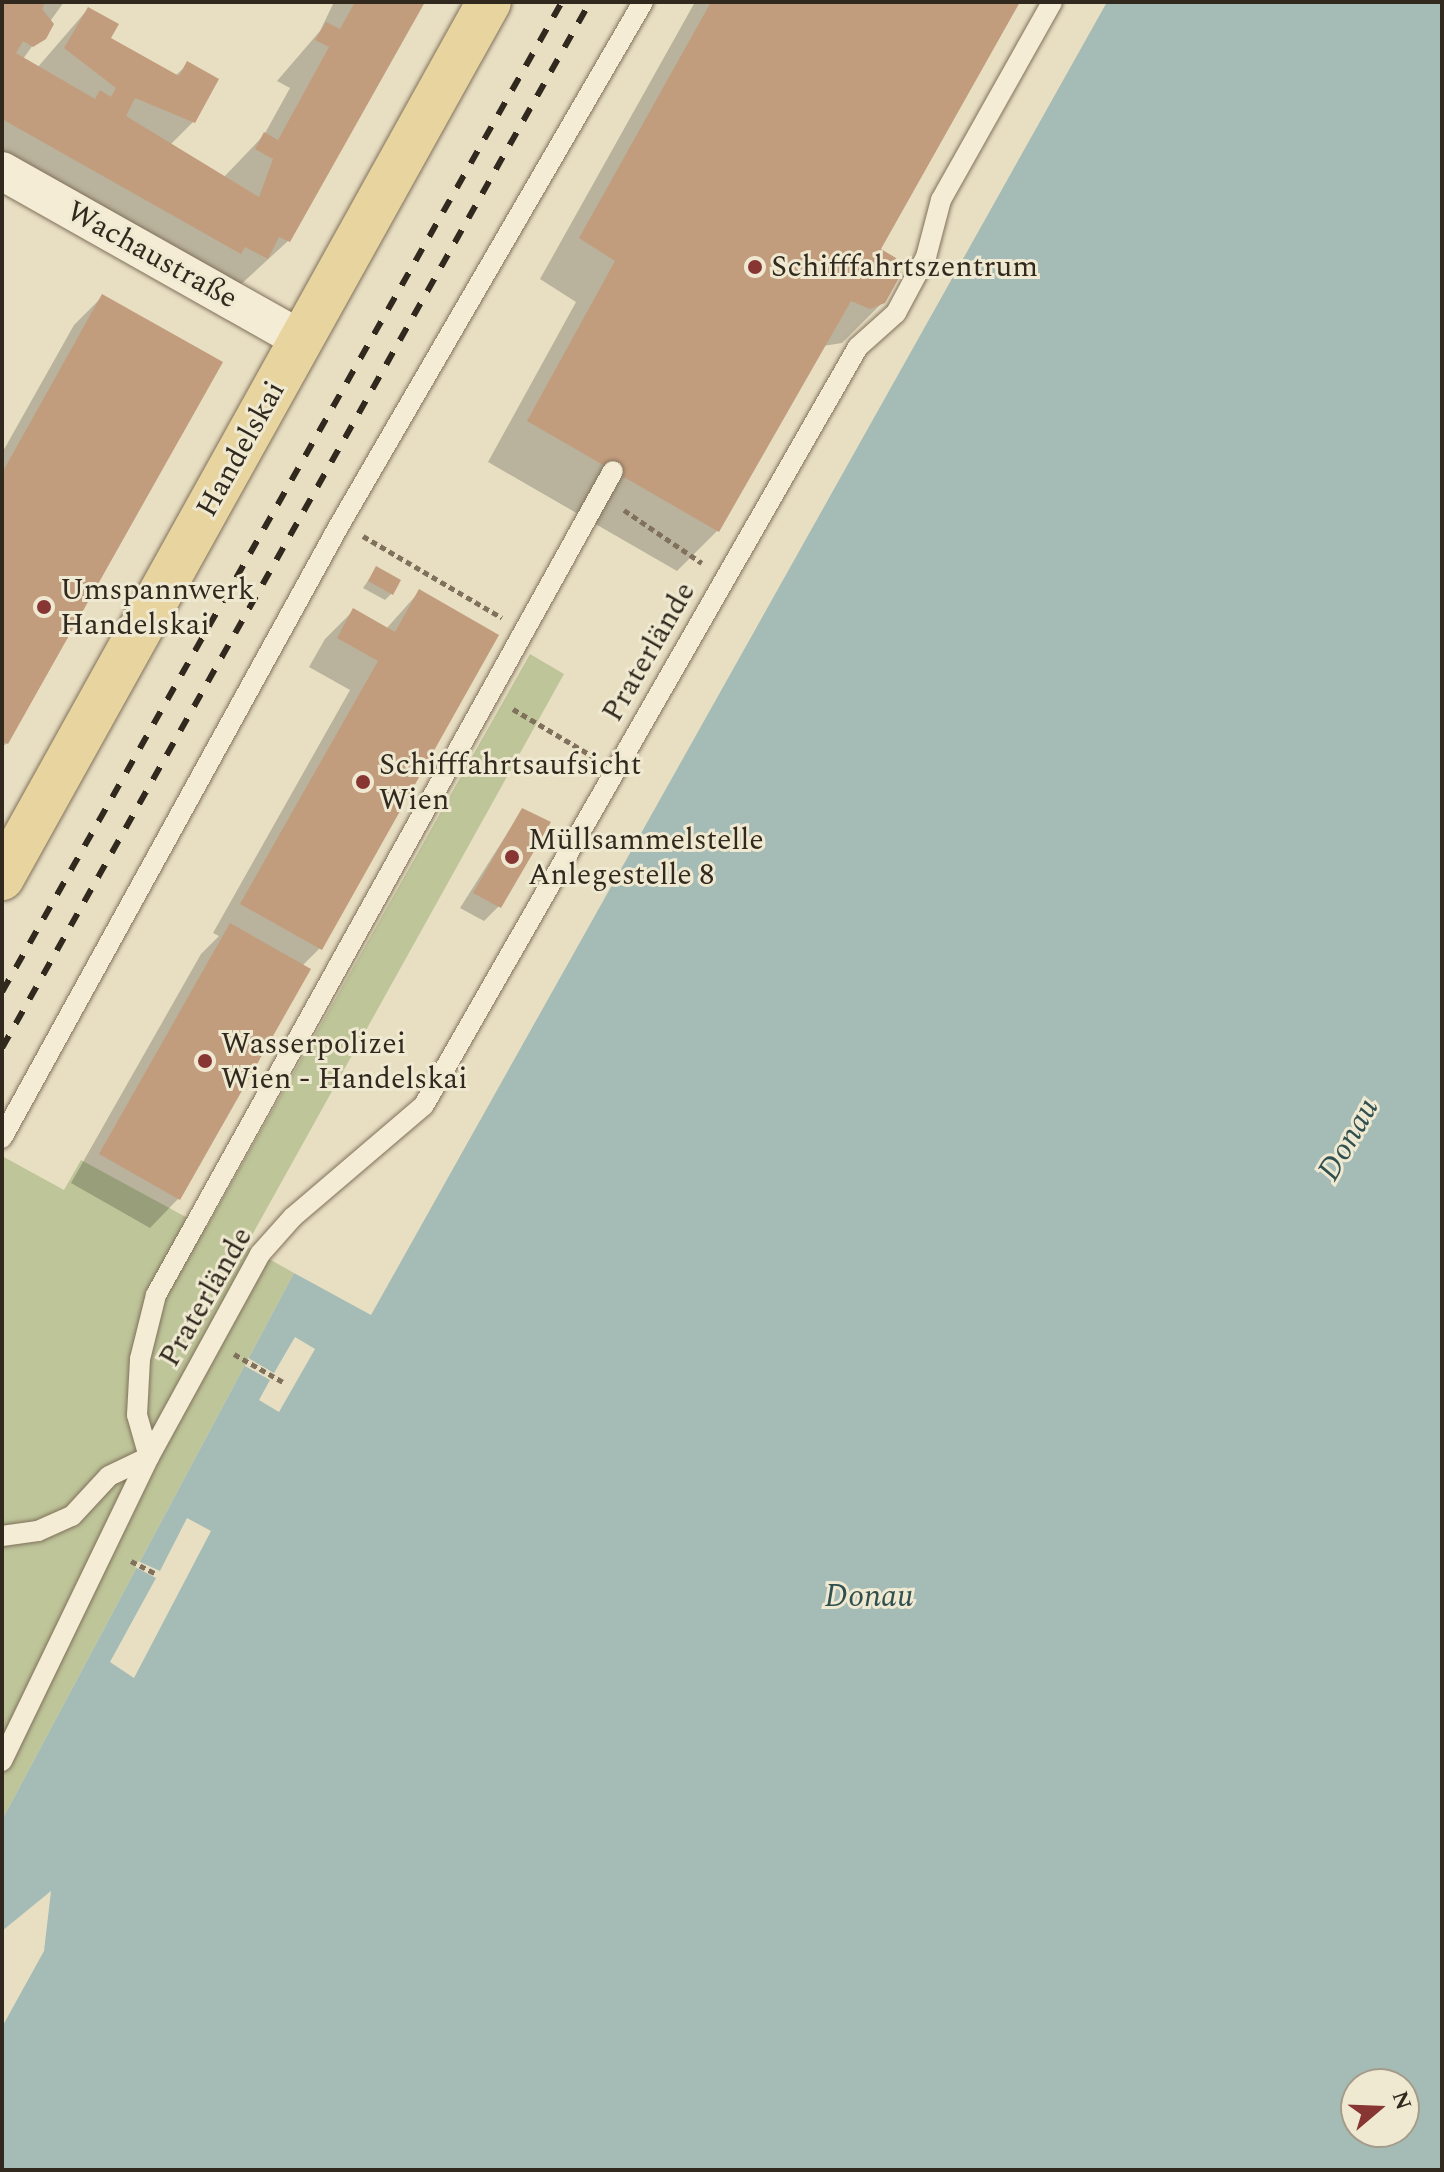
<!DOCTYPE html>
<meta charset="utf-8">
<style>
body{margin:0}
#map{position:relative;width:1444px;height:2172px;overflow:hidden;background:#e8dfc3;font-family:Spectral,serif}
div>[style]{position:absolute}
.green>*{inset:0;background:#bec599}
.water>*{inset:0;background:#a5bcb6}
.pier>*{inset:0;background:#e8dfc3}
.shadow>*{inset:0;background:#0003}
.building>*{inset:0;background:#c29d7d}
.path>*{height:5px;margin-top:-2.5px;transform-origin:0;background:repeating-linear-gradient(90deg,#80715c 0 6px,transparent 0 10px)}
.roads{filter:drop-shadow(0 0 2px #80715c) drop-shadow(0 0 2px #80715c)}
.lane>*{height:20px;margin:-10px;padding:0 10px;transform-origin:10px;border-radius:10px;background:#f4ecd5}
.street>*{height:38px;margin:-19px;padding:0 19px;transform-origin:19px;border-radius:19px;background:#f4ecd5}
.primary>*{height:44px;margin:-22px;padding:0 22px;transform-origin:22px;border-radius:22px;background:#e7d49f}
.rail>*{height:6px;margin-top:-3px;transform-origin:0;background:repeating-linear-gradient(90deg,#32291e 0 14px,transparent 0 28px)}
.dots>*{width:22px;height:22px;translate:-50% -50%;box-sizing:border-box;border:4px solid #f0e9d2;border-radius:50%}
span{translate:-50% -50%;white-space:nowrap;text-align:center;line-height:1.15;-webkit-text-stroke:6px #f0e9d2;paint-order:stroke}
.street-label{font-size:30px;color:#32291e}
.poi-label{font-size:30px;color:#32291e}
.left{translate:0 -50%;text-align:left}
.water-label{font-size:32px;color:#2f504f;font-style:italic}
.frame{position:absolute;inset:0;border:4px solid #32291e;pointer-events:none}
.north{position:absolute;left:1340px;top:2068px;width:80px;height:80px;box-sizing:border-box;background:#f0e9d2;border:2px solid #a49c8a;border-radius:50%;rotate:71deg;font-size:22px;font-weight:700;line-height:32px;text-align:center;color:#32291e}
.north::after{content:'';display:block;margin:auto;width:28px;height:36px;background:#883633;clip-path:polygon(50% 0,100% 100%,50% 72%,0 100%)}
</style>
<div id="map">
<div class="green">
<div style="clip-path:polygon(530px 654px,564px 674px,246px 1246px,294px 1273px,2px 1820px,2px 1156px,64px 1190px,81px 1160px,206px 1228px)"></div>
</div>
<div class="water">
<div style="clip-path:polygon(evenodd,1107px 2px,1442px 2px,1442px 2170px,2px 2170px,2px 1820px,294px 1273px,371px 1315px,1107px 2px,1356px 2084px,1404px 2084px,1404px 2132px,1356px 2132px,1356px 2084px)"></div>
</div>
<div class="pier">
<div style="clip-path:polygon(295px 1337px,315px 1349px,279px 1412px,259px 1400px,270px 1380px,245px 1366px,248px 1358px,274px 1373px)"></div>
<div style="clip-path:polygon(187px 1518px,211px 1531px,134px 1678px,110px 1662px,156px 1578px,135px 1567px,138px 1561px,160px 1571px)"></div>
<div style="clip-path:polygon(51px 1891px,44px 1951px,2px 2027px,2px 1931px)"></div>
</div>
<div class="shadow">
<div style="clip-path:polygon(2px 2px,64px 2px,23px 59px,37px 68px,88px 9px,109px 39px,175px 76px,188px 64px,193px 122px,170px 145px,223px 178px,264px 135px,290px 88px,277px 81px,320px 31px,334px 2px,423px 2px,288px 241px,226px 298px,2px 181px)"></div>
<div style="clip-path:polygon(695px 2px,1019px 2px,879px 250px,883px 302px,842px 343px,823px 346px,717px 531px,677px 571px,488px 462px,576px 302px,540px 279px)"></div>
<div style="clip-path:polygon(103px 296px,7px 743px,2px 747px,2px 453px,74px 325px)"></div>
<div style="clip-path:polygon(376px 569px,391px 594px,385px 600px,363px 588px)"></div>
<div style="clip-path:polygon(419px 592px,320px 948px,302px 966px,178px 1199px,150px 1228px,71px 1183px,201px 954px,219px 936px,213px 933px,350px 690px,309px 667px,325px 639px,354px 610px,386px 629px)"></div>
<div style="clip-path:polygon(522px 810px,499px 906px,484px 921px,460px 908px)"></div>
</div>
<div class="building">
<div style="clip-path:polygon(2px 2px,45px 2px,42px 9px,54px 24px,46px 39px,33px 47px,23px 41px,16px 53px,95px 99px,100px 90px,111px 97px,116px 88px,64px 48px,88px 7px,119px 24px,111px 38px,179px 76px,187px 61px,219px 79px,195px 123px,135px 98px,126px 116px,259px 197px,273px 159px,255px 149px,264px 132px,278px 140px,329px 47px,315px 40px,326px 22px,340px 29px,355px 2px,425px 2px,290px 242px,279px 237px,268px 259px,245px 247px,241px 254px,2px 119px)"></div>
<div style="clip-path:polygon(711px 2px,1020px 2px,881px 249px,896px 258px,901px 274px,885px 303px,870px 309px,851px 301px,719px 532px,527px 421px,615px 261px,579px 238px)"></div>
<div style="clip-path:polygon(102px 294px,223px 362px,8px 744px,2px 741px,2px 473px)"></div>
<div style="clip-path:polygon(376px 566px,401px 580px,393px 595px,368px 581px)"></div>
<div style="clip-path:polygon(419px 589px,499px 635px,322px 950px,240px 904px,378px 661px,337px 638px,353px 608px,395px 632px)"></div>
<div style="clip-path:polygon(522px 808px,551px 822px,501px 908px,473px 893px)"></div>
<div style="clip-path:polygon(230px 923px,311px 969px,180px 1200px,99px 1154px)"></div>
</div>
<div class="path">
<div style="left:624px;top:510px;width:94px;rotate:34.2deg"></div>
<div style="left:363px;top:536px;width:161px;rotate:30.5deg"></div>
<div style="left:513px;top:709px;width:94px;rotate:30.7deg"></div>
<div style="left:234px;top:1354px;width:56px;rotate:29.7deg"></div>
<div style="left:131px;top:1561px;width:28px;rotate:27deg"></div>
</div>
<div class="roads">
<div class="lane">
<div style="left:2px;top:1138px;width:701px;rotate:-61.17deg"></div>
<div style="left:340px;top:524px;width:604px;rotate:-59.87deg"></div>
<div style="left:2px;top:1536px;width:36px;rotate:-8deg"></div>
<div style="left:38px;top:1531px;width:37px;rotate:-24deg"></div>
<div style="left:72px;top:1516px;width:54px;rotate:-47.2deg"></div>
<div style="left:109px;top:1476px;width:44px;rotate:-25.4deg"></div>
<div style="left:149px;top:1457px;width:44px;rotate:-105.9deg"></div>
<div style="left:137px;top:1415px;width:56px;rotate:-86.9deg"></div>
<div style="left:140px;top:1359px;width:66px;rotate:-76deg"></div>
<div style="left:156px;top:1295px;width:942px;rotate:-60.99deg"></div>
<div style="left:2px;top:1761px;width:338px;rotate:-64.2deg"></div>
<div style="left:149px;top:1457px;width:231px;rotate:-61.3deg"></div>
<div style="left:260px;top:1254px;width:50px;rotate:-48.3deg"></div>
<div style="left:293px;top:1217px;width:172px;rotate:-40.5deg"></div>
<div style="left:424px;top:1105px;width:873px;rotate:-60.21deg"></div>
<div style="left:858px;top:347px;width:51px;rotate:-41.8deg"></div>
<div style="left:896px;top:313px;width:64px;rotate:-61.8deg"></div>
<div style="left:926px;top:257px;width:59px;rotate:-75.3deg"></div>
<div style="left:941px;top:200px;width:227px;rotate:-60.7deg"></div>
</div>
<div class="street">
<div style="left:2px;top:171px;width:344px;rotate:29.4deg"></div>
</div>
<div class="primary">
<div style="left:2px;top:878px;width:1002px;rotate:-60.93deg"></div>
</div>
</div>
<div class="rail">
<div style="left:2px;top:992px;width:1137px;rotate:-60.51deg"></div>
<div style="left:2px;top:1048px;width:1200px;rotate:-60.66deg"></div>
</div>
<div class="dots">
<div style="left:755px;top:267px;background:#883633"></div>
<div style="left:44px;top:607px;background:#883633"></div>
<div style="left:363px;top:782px;background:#883633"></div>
<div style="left:512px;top:857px;background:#883633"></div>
<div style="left:205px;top:1061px;background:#883633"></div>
</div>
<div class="street-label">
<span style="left:152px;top:255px;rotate:29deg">Wachaustraße</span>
<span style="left:241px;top:449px;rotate:-61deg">Handelskai</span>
<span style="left:649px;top:652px;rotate:-60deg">Praterlände</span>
<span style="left:206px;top:1297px;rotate:-60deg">Praterlände</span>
</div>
<div class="poi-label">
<span class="left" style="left:771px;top:267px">Schifffahrtszentrum</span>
<span class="left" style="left:60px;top:607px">Umspannwerk<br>Handelskai</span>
<span class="left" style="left:379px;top:782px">Schifffahrtsaufsicht<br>Wien</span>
<span class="left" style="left:528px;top:857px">Müllsammelstelle<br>Anlegestelle 8</span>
<span class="left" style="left:221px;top:1061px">Wasserpolizei<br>Wien - Handelskai</span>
</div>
<div class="water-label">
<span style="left:1349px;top:1140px;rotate:-60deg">Donau</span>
<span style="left:869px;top:1597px">Donau</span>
</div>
<div class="frame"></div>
<div class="north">N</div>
</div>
